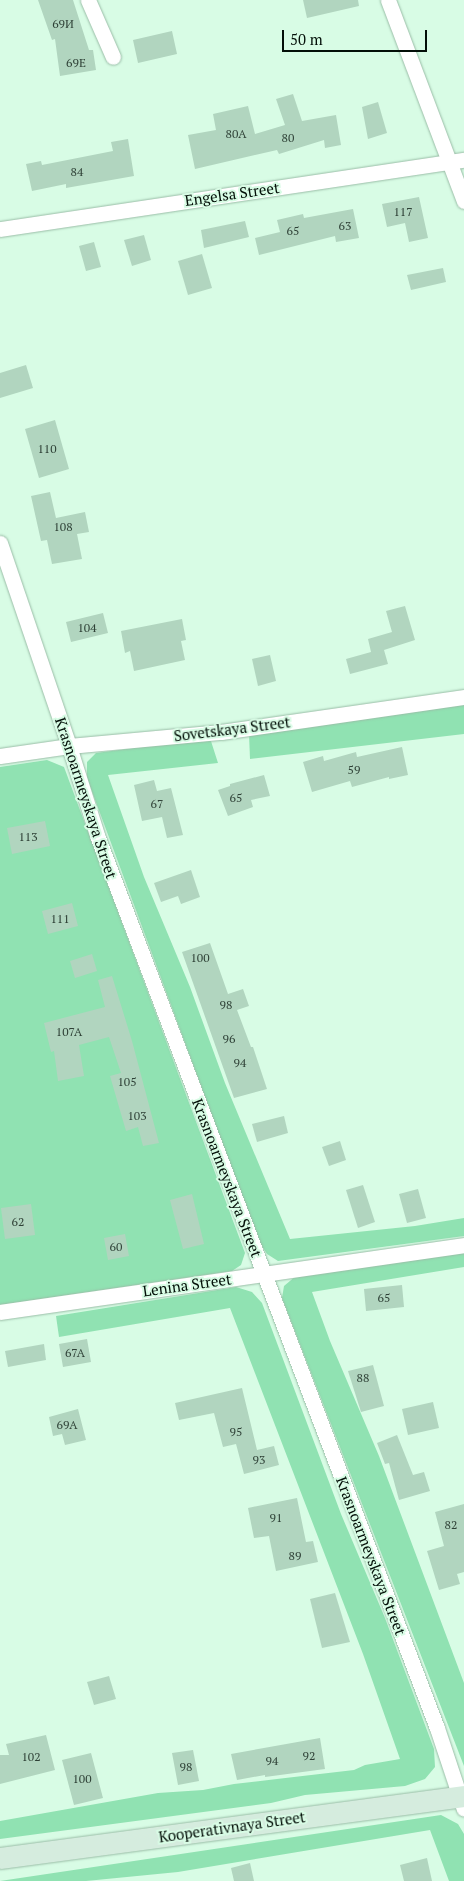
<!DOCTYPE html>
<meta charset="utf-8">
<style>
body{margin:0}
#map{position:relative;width:464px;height:1881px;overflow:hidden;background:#d8fce5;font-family:"PT Serif",serif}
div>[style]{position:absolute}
.green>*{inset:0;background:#90e2b2}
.building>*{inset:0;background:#b1d5bf}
.roads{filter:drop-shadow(0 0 1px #9abda7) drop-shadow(0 0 1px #9abda7)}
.street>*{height:15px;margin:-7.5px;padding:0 7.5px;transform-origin:7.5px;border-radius:7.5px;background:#fff}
.secondary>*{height:21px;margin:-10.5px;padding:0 10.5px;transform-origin:10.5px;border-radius:10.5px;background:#d5ecde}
span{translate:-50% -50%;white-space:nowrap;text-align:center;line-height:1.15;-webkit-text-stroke:4px #d8fce5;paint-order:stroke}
.number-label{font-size:12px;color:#2e4036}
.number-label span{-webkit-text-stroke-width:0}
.street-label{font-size:15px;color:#030f08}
.scale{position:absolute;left:282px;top:30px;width:145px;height:22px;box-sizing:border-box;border:2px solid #030f08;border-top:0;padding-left:6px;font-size:15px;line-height:18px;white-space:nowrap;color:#030f08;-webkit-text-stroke:4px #d8fce5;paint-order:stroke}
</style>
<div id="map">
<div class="green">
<div style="clip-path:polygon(464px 704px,464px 734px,250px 759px,249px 734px)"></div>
<div style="clip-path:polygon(210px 738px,218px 763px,108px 775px,144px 877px,190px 987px,225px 1083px,290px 1239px,415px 1226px,464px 1218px,464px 1236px,278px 1261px,267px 1254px,258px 1240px,87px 778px,87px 762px,96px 753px)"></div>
<div style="clip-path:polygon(47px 760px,64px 767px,245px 1253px,241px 1265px,232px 1271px,0 1305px,0 767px)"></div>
<div style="clip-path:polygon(464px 1252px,464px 1267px,312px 1292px,330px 1341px,379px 1456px,464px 1683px,464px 1766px,282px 1298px,284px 1286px,297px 1275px)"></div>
<div style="clip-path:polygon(236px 1287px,252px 1292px,262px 1303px,341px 1514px,385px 1618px,434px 1749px,435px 1767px,425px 1779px,405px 1786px,305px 1795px,271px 1803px,0 1839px,0 1821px,158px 1793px,203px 1790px,234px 1784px,354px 1770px,365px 1765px,400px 1759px,363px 1654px,230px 1308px,59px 1337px,56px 1316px)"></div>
<div style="clip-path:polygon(441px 1815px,458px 1824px,464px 1834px,464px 1881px,449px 1881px,430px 1830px,178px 1872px,86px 1881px,0 1881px)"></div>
</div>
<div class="building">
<div style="clip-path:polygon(38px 0,73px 0,89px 50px,93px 50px,96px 70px,60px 76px,55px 39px,52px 40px)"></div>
<div style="clip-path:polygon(303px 0,358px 0,359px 6px,307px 18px)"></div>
<div style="clip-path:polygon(172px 31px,177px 54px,138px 63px,133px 40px)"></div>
<div style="clip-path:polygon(293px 94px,302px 121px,336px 115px,341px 145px,325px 148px,324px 140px,279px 154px,277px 150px,195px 169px,188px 135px,216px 130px,213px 114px,248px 106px,255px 134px,285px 125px,276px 99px)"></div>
<div style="clip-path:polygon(378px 102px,387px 133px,368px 139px,362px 107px)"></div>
<div style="clip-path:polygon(128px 139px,134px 176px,66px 188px,66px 184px,32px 191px,26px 164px,41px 161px,42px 165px,113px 151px,111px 142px)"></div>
<div style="clip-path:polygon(419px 197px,428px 238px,409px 242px,405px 223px,387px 227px,382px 204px)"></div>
<div style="clip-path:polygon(353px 209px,359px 238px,336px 242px,335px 236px,259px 255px,255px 238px,280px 232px,277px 220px,303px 214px,304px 218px)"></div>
<div style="clip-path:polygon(245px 221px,249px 237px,204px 248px,201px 230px)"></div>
<div style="clip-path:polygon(144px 235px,151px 260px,132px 266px,124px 240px)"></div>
<div style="clip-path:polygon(94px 242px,101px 267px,86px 271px,79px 246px)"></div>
<div style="clip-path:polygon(202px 254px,212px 288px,188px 295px,178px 261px)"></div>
<div style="clip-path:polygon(443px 268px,446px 282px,411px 290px,407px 275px)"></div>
<div style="clip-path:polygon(26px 365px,33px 388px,0 398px,0 373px)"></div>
<div style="clip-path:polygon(55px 420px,69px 469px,39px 478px,25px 429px)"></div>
<div style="clip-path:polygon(50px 492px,56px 518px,85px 512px,89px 532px,77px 534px,82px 559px,52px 564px,47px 540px,41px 541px,31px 496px)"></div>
<div style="clip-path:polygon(405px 606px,415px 640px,384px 650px,388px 664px,350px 674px,346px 659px,371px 652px,368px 639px,392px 632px,386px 611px)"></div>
<div style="clip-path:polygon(103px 613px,108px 633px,71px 642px,66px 622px)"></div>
<div style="clip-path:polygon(182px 619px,186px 640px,181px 641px,185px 660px,134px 671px,130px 651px,125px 653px,121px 631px)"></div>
<div style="clip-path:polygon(270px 655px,276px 681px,258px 686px,252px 659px)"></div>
<div style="clip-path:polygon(402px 747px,408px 775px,389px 779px,389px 777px,352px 787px,350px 781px,312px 792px,303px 762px,323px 756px,324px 761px,356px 752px,357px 757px)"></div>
<div style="clip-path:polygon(264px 775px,270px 796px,251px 800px,253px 807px,228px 816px,218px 790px,230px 786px,230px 784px)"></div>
<div style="clip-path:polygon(154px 780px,157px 791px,171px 788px,183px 835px,167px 838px,162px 817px,142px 821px,134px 785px)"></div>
<div style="clip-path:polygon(45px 821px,50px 846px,12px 854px,7px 828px)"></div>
<div style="clip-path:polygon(191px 870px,200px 897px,181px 904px,178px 896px,161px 902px,154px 883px)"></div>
<div style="clip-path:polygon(72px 903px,78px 926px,48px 934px,42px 911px)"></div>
<div style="clip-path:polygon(210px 943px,228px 994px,243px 989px,249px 1006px,237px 1010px,251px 1047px,253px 1047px,267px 1089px,234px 1098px,182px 952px)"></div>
<div style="clip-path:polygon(92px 954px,97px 971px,75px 978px,70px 961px)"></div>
<div style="clip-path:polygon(112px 976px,132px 1041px,159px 1143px,143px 1146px,138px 1127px,126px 1131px,110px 1076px,121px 1073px,109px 1037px,79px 1045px,84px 1076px,58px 1081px,54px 1051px,51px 1052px,44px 1023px,105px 1007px,98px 980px)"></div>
<div style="clip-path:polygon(284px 1116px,288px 1133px,257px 1142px,252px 1124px)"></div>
<div style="clip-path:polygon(340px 1141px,346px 1160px,329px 1166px,322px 1147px)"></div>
<div style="clip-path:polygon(363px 1185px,375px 1222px,358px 1228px,346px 1190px)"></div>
<div style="clip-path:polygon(418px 1189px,426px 1218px,407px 1223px,399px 1194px)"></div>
<div style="clip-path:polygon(192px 1194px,204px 1244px,183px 1249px,170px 1200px)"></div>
<div style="clip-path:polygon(31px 1204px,35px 1235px,5px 1239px,1px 1208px)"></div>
<div style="clip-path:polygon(125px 1234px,129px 1256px,108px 1260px,104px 1238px)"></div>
<div style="clip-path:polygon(402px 1285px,404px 1307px,366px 1311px,364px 1289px)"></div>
<div style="clip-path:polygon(87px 1339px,91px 1362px,63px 1367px,59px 1344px)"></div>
<div style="clip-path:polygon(44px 1344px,46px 1360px,8px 1367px,5px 1351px)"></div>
<div style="clip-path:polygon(373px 1365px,384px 1406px,361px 1412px,348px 1371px)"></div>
<div style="clip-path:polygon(242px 1388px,257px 1450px,274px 1446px,279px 1465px,244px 1474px,236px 1444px,223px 1447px,214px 1413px,179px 1420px,175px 1403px)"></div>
<div style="clip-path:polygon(433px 1402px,439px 1428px,408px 1435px,402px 1409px)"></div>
<div style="clip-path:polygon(78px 1409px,86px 1440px,65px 1445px,62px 1434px,53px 1436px,49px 1417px)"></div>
<div style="clip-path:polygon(397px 1435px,413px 1475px,424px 1472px,430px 1491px,399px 1500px,389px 1463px,385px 1464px,377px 1443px)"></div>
<div style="clip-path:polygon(297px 1498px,306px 1542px,313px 1541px,318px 1562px,276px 1571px,269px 1536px,254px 1538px,248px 1508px)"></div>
<div style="clip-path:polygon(464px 1504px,464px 1572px,457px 1574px,460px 1584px,439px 1590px,427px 1551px,444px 1546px,435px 1512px)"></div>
<div style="clip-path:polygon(335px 1593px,350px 1642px,322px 1648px,310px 1599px)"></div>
<div style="clip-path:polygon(109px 1676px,116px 1699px,94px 1705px,87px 1682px)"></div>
<div style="clip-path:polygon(46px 1735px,55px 1770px,0 1784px,0 1755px,9px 1755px,6px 1744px)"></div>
<div style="clip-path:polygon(320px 1738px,325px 1769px,265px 1777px,265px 1775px,237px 1780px,231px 1754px)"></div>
<div style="clip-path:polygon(193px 1750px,199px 1781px,178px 1785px,172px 1753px)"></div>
<div style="clip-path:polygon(91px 1753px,103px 1798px,74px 1805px,62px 1760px)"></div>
<div style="clip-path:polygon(427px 1858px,432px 1881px,404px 1881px,400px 1865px)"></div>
<div style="clip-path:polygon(250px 1863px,254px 1881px,234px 1881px,231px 1868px)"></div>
</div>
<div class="roads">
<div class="street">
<div style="left:88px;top:0;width:62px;rotate:66.3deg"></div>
<div style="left:388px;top:0;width:215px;rotate:69.3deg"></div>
<div style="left:0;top:229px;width:469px;rotate:-8.5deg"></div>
<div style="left:0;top:543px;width:214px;rotate:71.2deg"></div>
<div style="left:69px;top:746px;width:96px;rotate:72.5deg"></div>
<div style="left:98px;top:838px;width:952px;rotate:69.15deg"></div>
<div style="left:437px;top:1728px;width:85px;rotate:71.6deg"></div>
<div style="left:0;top:756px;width:70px;rotate:-8.2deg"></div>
<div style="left:69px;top:746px;width:153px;rotate:-5.3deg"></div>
<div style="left:221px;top:732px;width:246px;rotate:-8.2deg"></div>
<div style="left:0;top:1312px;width:469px;rotate:-8.2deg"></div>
</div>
<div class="secondary">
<div style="left:0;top:1858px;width:468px;rotate:-7.6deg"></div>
</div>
</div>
<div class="number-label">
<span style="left:63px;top:24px">69И</span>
<span style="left:76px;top:63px">69Е</span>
<span style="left:236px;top:134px">80А</span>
<span style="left:288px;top:138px">80</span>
<span style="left:77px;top:172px">84</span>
<span style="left:403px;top:212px">117</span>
<span style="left:345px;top:226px">63</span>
<span style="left:293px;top:231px">65</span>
<span style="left:47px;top:449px">110</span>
<span style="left:63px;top:527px">108</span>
<span style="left:87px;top:628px">104</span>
<span style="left:354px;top:770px">59</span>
<span style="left:236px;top:798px">65</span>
<span style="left:157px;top:804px">67</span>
<span style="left:28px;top:837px">113</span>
<span style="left:60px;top:919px">111</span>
<span style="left:200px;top:958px">100</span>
<span style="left:226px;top:1005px">98</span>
<span style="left:69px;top:1032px">107А</span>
<span style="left:229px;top:1039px">96</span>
<span style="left:240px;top:1063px">94</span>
<span style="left:127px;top:1082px">105</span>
<span style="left:137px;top:1116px">103</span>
<span style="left:18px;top:1222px">62</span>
<span style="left:116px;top:1247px">60</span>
<span style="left:384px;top:1298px">65</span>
<span style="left:75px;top:1353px">67А</span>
<span style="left:363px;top:1378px">88</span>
<span style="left:67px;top:1425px">69А</span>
<span style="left:236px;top:1432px">95</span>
<span style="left:259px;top:1460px">93</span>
<span style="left:276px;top:1518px">91</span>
<span style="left:451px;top:1525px">82</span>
<span style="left:295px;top:1556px">89</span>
<span style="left:309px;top:1756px">92</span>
<span style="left:31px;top:1757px">102</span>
<span style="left:272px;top:1761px">94</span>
<span style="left:186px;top:1767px">98</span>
<span style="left:82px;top:1779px">100</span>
</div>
<div class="street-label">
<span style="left:232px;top:194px;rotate:-8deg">Engelsa Street</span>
<span style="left:232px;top:729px;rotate:-7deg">Sovetskaya Street</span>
<span style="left:86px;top:798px;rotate:72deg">Krasnoarmeyskaya Street</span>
<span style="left:227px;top:1178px;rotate:69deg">Krasnoarmeyskaya Street</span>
<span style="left:187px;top:1285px;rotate:-8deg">Lenina Street</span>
<span style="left:371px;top:1556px;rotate:69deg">Krasnoarmeyskaya Street</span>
<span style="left:232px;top:1827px;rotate:-8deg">Kooperativnaya Street</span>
</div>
<div class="scale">50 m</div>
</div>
